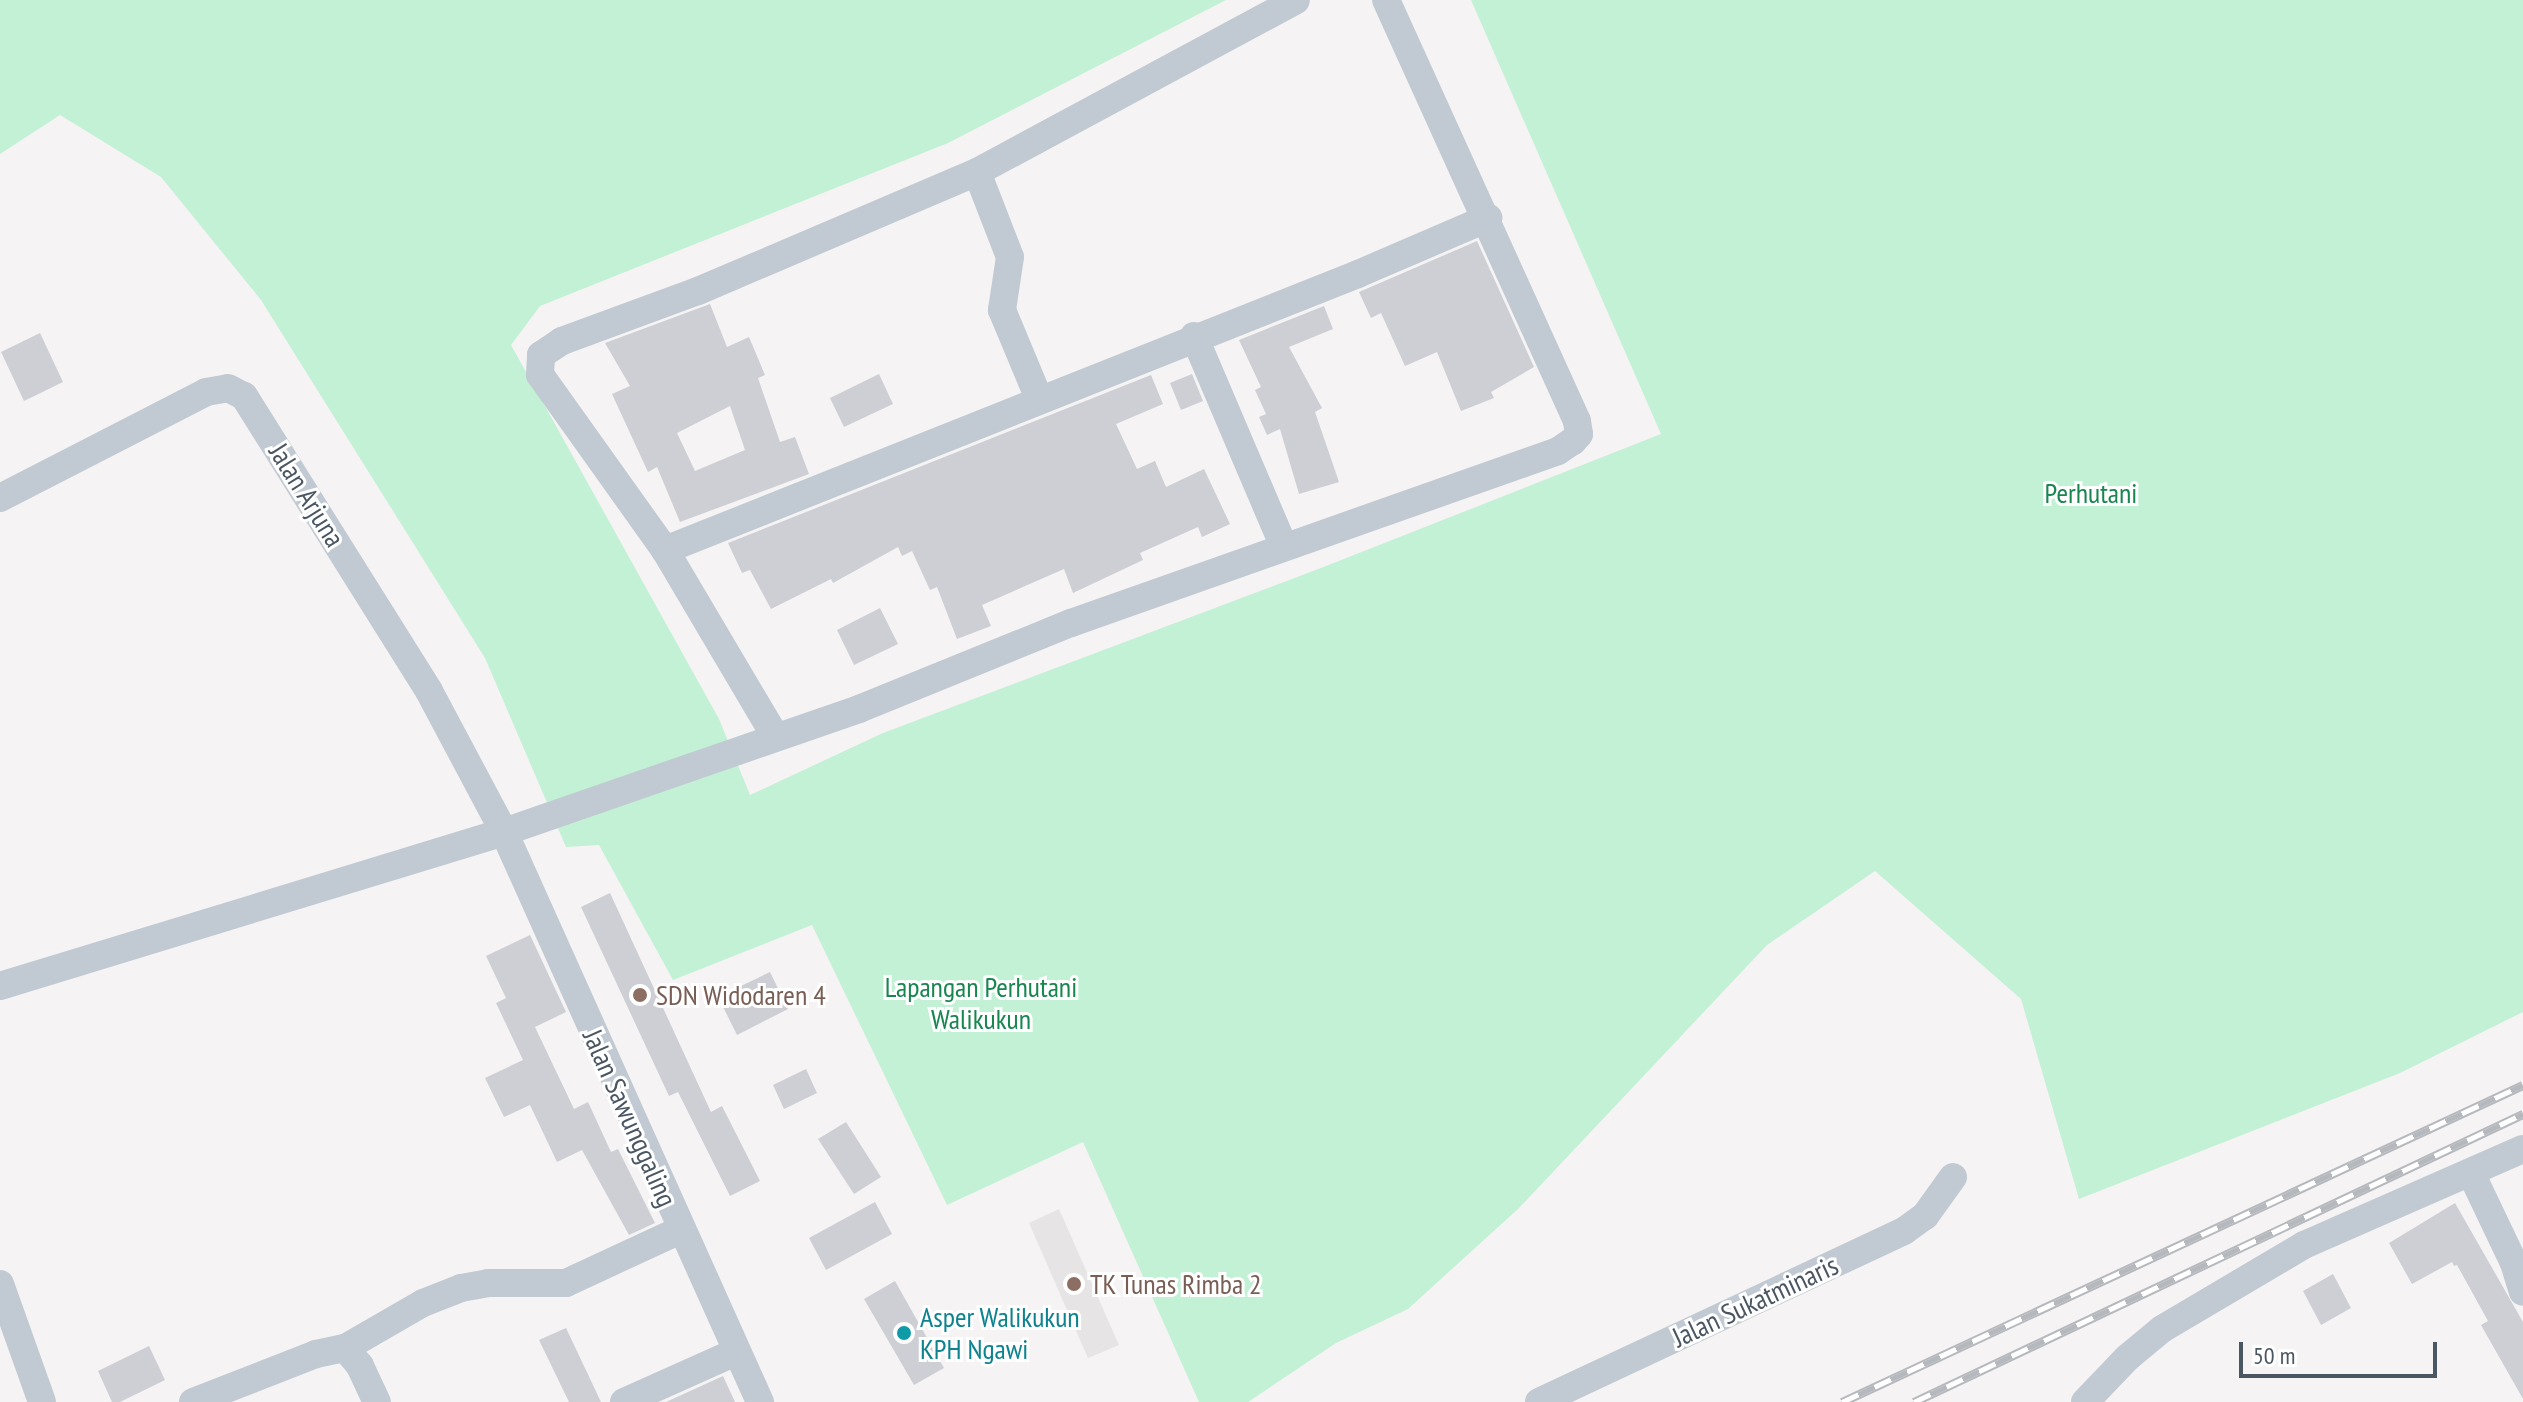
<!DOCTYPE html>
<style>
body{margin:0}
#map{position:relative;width:2523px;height:1402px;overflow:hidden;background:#f5f3f3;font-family:"PT Sans Narrow",sans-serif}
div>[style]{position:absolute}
.education>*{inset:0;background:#e6e4e5}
.green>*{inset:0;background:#c3f1d5}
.building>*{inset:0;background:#cdcfd5}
.minor>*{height:28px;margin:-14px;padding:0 14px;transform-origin:14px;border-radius:14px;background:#c1cad2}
.rail>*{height:9px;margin-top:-4.5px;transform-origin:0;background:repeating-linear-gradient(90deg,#fff 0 18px,#b5b8bd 0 36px);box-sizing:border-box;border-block:2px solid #b5b8bd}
.dots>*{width:22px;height:22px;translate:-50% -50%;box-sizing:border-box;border:4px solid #fff;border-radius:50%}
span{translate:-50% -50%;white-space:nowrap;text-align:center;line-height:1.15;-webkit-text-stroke:6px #fff;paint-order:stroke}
.park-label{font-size:28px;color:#17864f}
.street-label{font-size:28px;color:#4a5661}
.education-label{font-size:28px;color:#785e54}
.left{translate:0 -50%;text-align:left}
.culture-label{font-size:28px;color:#0d838f}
.scale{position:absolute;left:2239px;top:1342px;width:198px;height:36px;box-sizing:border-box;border:4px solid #4a5661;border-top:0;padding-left:10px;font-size:24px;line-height:28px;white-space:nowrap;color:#4a5661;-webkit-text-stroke:6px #fff;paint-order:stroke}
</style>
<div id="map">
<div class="education">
<div style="clip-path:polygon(1059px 1209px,1119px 1345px,1088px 1358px,1029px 1223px)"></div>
</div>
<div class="green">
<div style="clip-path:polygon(0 0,1226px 0,948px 143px,540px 306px,511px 345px,719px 719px,750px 795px,883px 733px,1321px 568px,1661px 434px,1471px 0,2523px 0,2523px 1012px,2400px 1073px,2079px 1199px,2021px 999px,1875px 871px,1767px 945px,1518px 1209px,1408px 1309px,1336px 1343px,1248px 1402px,1199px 1402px,1083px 1142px,947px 1205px,812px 925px,673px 980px,599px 845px,566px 847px,485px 658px,261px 300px,161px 177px,60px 115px,0 154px)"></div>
</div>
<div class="building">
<div style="clip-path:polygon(1477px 241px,1534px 367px,1491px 392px,1494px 398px,1461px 411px,1437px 352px,1405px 366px,1381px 313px,1371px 318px,1359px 292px)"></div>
<div style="clip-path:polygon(evenodd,710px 304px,727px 347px,749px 337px,765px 375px,758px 378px,780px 442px,795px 437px,809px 474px,680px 522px,657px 467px,648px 472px,612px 394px,630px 386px,605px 343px,710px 304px,730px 406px,745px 450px,695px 471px,677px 433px,730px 406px)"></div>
<div style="clip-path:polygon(1324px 306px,1333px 329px,1289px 347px,1322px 408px,1315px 412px,1339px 482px,1299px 494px,1280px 429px,1267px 435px,1259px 417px,1266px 414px,1255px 390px,1261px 387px,1239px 340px)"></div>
<div style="clip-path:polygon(40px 333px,63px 382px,24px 401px,1px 352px)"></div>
<div style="clip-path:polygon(879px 374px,893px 404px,844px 427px,830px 398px)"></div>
<div style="clip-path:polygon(1192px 374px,1203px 401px,1181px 410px,1170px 383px)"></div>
<div style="clip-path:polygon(1151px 375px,1163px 404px,1116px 424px,1137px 469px,1155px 461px,1166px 487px,1204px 469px,1230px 524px,1202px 537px,1198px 527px,1140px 553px,1143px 560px,1073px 593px,1064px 569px,982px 605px,991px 626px,957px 639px,937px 587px,930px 590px,912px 551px,902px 556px,898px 547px,833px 583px,831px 579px,771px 609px,750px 570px,742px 573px,728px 543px)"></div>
<div style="clip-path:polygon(880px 608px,898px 644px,854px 665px,837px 630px)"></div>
<div style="clip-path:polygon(610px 893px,711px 1112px,722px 1106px,760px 1181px,730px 1196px,678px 1092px,669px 1096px,581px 907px)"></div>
<div style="clip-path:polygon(530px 935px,566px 1012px,535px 1027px,574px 1109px,588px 1102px,611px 1152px,618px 1149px,655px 1223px,629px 1235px,582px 1150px,557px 1162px,530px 1105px,504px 1117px,485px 1078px,523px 1060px,496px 1003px,506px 998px,486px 956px)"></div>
<div style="clip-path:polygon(770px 972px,788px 1009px,737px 1035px,718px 997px)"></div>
<div style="clip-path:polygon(806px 1069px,817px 1093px,784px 1109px,773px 1085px)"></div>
<div style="clip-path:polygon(846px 1122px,881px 1177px,854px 1194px,818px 1139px)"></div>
<div style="clip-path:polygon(875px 1202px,892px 1234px,826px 1270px,809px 1238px)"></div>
<div style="clip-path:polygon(2455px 1203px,2523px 1322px,2523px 1399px,2481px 1325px,2488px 1321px,2457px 1265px,2454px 1266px,2452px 1262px,2412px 1284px,2389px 1243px)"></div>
<div style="clip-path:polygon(2333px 1274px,2351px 1308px,2321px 1325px,2303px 1291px)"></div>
<div style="clip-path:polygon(895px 1281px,944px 1368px,914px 1385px,864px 1299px)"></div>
<div style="clip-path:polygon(566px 1328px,601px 1402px,569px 1402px,539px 1340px)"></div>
<div style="clip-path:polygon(149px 1346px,165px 1380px,120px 1402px,112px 1402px,98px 1371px)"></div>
<div style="clip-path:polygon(723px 1376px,735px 1402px,666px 1402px)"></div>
</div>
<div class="minor">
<div style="left:977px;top:172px;width:91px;rotate:68.8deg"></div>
<div style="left:1010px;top:257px;width:54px;rotate:98.6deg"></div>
<div style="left:1002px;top:310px;width:96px;rotate:67.4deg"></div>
<div style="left:1194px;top:336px;width:227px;rotate:66.9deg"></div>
<div style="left:0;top:498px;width:232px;rotate:-27.2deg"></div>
<div style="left:206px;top:392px;width:22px;rotate:-10deg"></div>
<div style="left:228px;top:388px;width:18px;rotate:27deg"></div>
<div style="left:244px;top:396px;width:348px;rotate:57.9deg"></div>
<div style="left:429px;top:691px;width:160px;rotate:62deg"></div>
<div style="left:504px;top:832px;width:625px;rotate:65.81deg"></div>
<div style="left:665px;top:550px;width:746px;rotate:-21.72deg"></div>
<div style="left:1358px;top:274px;width:142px;rotate:-23.3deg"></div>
<div style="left:775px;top:736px;width:216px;rotate:-120.6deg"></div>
<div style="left:665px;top:550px;width:215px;rotate:-125.5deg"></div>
<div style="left:540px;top:375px;width:20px;rotate:-87deg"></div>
<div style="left:541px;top:355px;width:25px;rotate:-34deg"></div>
<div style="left:562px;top:341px;width:145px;rotate:-20.2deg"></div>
<div style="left:698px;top:291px;width:303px;rotate:-23.1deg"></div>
<div style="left:977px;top:172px;width:362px;rotate:-28.3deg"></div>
<div style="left:0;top:986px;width:527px;rotate:-16.99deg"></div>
<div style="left:504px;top:832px;width:376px;rotate:-19.1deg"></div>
<div style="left:859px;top:709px;width:229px;rotate:-22.1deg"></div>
<div style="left:1071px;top:623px;width:516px;rotate:-19.45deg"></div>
<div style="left:1558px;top:451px;width:18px;rotate:-34deg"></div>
<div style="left:1573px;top:441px;width:9px;rotate:-49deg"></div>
<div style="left:1579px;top:434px;width:13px;rotate:-99deg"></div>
<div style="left:1577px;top:421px;width:462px;rotate:-114.4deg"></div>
<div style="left:2471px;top:1173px;width:100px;rotate:64.5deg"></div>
<div style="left:2514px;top:1263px;width:30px;rotate:73deg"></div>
<div style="left:0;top:1284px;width:125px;rotate:70.4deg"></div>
<div style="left:345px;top:1348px;width:90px;rotate:-30deg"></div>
<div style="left:423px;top:1303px;width:41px;rotate:-21.5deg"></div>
<div style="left:461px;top:1288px;width:27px;rotate:-10deg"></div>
<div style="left:488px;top:1283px;width:78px"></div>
<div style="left:566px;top:1283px;width:126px;rotate:-24.9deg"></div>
<div style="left:193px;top:1402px;width:132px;rotate:-21.3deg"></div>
<div style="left:316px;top:1354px;width:30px;rotate:-12deg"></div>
<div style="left:345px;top:1348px;width:23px;rotate:50deg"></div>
<div style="left:360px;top:1366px;width:40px;rotate:65deg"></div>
<div style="left:624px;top:1402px;width:123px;rotate:-24.1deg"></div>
<div style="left:1539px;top:1402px;width:403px;rotate:-25.1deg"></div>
<div style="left:1904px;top:1231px;width:26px;rotate:-36deg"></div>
<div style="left:1925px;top:1216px;width:48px;rotate:-54.3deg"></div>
<div style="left:2085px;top:1402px;width:61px;rotate:-46.3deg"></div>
<div style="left:2127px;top:1358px;width:45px;rotate:-39.6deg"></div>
<div style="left:2162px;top:1329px;width:165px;rotate:-30.6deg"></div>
<div style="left:2304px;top:1245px;width:239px;rotate:-23.7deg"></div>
</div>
<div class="rail">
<div style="left:1842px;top:1402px;width:751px;rotate:-24.96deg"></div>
<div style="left:1914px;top:1402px;width:674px;rotate:-25.31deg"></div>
</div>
<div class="dots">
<div style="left:640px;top:995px;background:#8d6e63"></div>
<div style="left:1074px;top:1284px;background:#8d6e63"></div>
<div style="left:904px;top:1333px;background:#0f9aa8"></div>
</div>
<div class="park-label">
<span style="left:2091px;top:493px">Perhutani</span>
<span style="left:981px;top:1003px">Lapangan Perhutani<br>Walikukun</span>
</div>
<div class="street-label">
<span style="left:307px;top:495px;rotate:58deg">Jalan Arjuna</span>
<span style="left:630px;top:1118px;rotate:66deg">Jalan Sawunggaling</span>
<span style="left:1755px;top:1301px;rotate:-25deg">Jalan Sukatminaris</span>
</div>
<div class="education-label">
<span class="left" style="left:656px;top:995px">SDN Widodaren 4</span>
<span class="left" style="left:1090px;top:1284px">TK Tunas Rimba 2</span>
</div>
<div class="culture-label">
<span class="left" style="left:920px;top:1333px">Asper Walikukun<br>KPH Ngawi</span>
</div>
<div class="scale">50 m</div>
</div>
